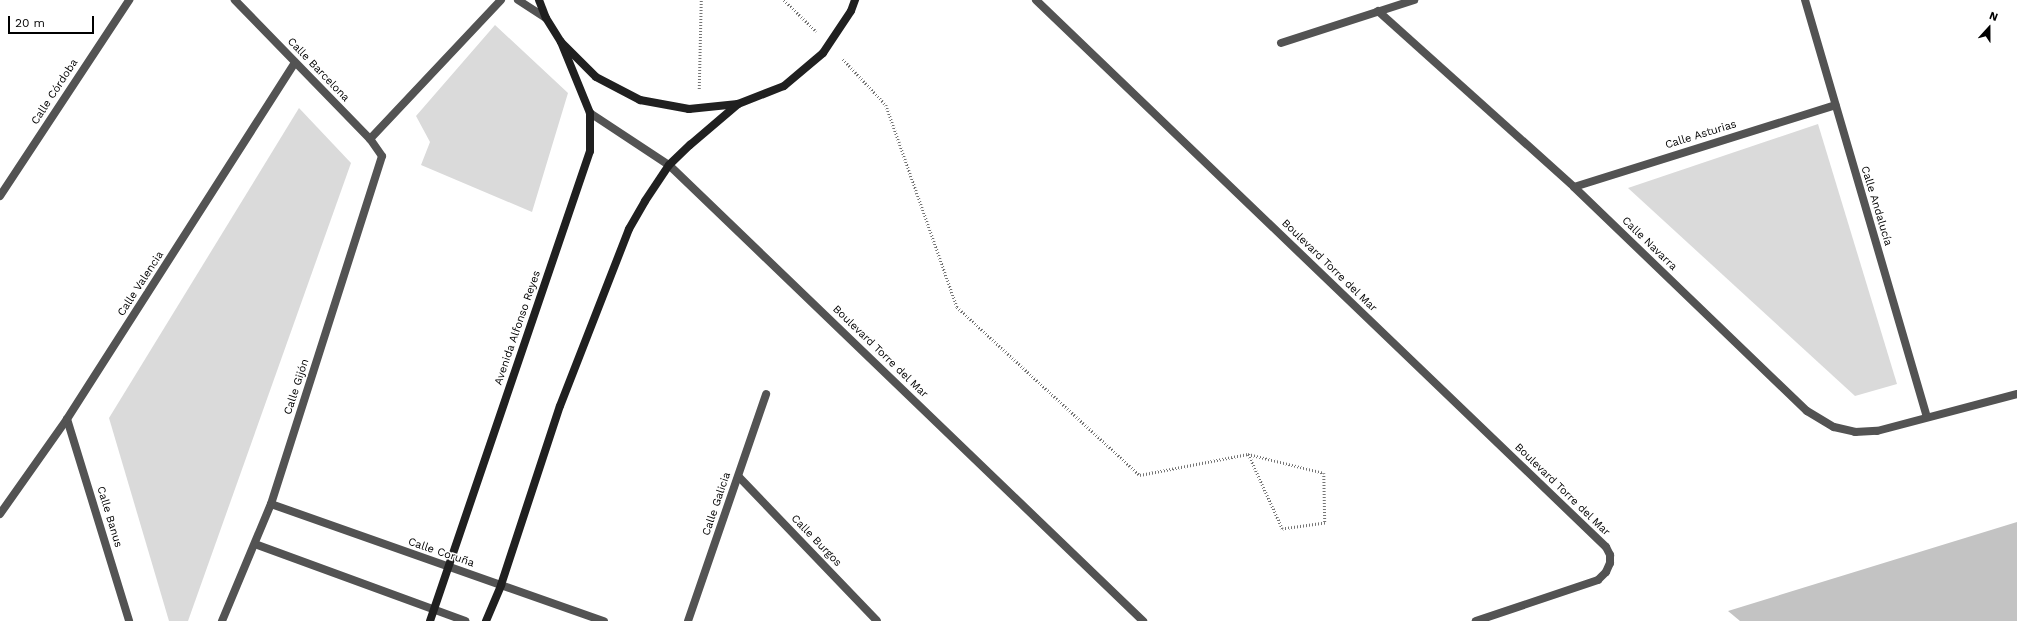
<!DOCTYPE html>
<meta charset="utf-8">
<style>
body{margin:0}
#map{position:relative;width:2017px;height:621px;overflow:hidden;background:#fff;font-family:"Work Sans",sans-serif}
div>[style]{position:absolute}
.green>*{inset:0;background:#dadada}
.building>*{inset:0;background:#c3c3c3}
.path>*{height:2.5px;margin-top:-1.25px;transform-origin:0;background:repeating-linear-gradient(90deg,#757575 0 1px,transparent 0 3px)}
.lane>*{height:8px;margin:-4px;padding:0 4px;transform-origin:4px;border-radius:4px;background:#535353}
.street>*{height:8px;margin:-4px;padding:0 4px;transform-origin:4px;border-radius:4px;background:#535353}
.secondary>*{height:8px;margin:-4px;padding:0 4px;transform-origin:4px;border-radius:4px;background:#202020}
span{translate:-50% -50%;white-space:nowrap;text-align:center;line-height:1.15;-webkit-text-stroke:3px #fff;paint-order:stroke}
.street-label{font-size:11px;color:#000}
.north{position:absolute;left:1969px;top:8px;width:40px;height:40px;-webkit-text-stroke:3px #fff;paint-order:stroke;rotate:21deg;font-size:11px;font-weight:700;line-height:16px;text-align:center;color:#000}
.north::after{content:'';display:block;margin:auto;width:14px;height:18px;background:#000;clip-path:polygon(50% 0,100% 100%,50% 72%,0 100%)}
.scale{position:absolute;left:8px;top:16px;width:86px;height:18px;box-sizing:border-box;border:2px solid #000;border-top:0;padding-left:5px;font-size:12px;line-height:14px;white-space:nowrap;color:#000;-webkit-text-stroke:3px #fff;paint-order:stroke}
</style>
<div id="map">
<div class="green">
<div style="clip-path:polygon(495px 25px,568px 93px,532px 212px,421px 165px,430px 142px,416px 116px)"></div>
<div style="clip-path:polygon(299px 108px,351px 163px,188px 621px,169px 621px,109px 418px)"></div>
<div style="clip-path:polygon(1818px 124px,1897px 384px,1855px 396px,1628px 188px)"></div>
</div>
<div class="building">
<div style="clip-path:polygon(2017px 522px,2017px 621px,1740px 621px,1728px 611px)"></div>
</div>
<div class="path">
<div style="left:784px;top:0;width:45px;rotate:44.1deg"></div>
<div style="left:843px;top:59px;width:63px;rotate:46.9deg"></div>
<div style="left:886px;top:105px;width:214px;rotate:70.6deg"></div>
<div style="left:957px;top:307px;width:248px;rotate:42.6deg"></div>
<div style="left:1140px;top:475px;width:110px;rotate:-11deg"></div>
<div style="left:1248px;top:454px;width:78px;rotate:14deg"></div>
<div style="left:1324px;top:473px;width:50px;rotate:88.9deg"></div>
<div style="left:1325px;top:523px;width:43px;rotate:172.1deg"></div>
<div style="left:1282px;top:529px;width:82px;rotate:-114.4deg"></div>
<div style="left:699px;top:89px;width:89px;rotate:-88.7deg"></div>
</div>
<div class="lane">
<div style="left:370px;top:139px;width:191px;rotate:-46.7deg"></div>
</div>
<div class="street">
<div style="left:518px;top:0;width:33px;rotate:33deg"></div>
<div style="left:1036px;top:0;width:790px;rotate:43.82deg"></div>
<div style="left:1606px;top:547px;width:9px;rotate:63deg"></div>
<div style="left:1610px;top:555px;width:8px;rotate:90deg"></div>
<div style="left:1610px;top:563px;width:10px;rotate:114deg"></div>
<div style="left:1606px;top:572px;width:11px;rotate:135deg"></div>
<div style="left:1598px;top:580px;width:129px;rotate:161.4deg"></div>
<div style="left:1805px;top:0;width:434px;rotate:73.7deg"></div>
<div style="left:1378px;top:11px;width:263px;rotate:41.9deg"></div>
<div style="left:1574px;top:187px;width:323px;rotate:43.9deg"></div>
<div style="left:1807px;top:411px;width:31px;rotate:31deg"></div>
<div style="left:1834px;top:427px;width:22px;rotate:13deg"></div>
<div style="left:1855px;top:432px;width:22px;rotate:-3deg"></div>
<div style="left:1877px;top:431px;width:145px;rotate:-14.8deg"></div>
<div style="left:1281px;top:43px;width:140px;rotate:-17.9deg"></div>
<div style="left:590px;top:113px;width:95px;rotate:33.4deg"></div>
<div style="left:669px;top:165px;width:658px;rotate:43.89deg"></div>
<div style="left:1574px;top:187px;width:274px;rotate:-17.4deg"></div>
<div style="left:0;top:196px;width:235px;rotate:-56.6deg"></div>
<div style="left:67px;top:419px;width:211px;rotate:72.9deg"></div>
<div style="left:739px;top:477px;width:199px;rotate:46.2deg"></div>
<div style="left:271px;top:504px;width:353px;rotate:19.4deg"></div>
<div style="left:0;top:514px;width:116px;rotate:-54.8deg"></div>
<div style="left:67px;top:419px;width:423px;rotate:-57.4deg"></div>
<div style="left:255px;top:544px;width:224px;rotate:20.1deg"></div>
<div style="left:222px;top:621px;width:127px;rotate:-67.3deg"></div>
<div style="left:271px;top:504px;width:365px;rotate:-72.3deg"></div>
<div style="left:382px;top:156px;width:21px;rotate:-125deg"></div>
<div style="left:370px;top:139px;width:194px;rotate:-134.2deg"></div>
<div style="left:688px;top:621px;width:240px;rotate:-71deg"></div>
</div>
<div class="secondary">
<div style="left:539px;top:0;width:19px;rotate:69deg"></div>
<div style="left:546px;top:18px;width:28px;rotate:58deg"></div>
<div style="left:561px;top:42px;width:49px;rotate:45deg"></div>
<div style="left:596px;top:77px;width:50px;rotate:27.6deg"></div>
<div style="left:640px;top:100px;width:50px;rotate:10.4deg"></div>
<div style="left:689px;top:109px;width:49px;rotate:-5.8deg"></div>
<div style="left:738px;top:104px;width:49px;rotate:-21.4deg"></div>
<div style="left:784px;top:86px;width:51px;rotate:-40.2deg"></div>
<div style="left:823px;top:53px;width:50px;rotate:-56.3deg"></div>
<div style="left:851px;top:11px;width:12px;rotate:-70deg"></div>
<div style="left:430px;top:621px;width:496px;rotate:-71.2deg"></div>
<div style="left:590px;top:151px;width:38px;rotate:-90deg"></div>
<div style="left:590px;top:113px;width:77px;rotate:-112.2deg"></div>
<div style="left:486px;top:621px;width:39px;rotate:-67deg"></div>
<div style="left:501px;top:585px;width:188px;rotate:-71.8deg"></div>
<div style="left:560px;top:406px;width:190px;rotate:-68.7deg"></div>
<div style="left:629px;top:229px;width:32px;rotate:-60deg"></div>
<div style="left:645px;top:201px;width:43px;rotate:-56.3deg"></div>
<div style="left:669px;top:165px;width:29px;rotate:-44deg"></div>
<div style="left:690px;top:145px;width:63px;rotate:-40.5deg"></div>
</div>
<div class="street-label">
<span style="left:318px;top:70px;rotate:46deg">Calle Barcelona</span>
<span style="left:55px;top:92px;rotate:-57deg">Calle Córdoba</span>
<span style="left:1701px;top:135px;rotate:-17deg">Calle Asturias</span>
<span style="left:1876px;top:206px;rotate:73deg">Calle Andalucía</span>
<span style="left:1649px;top:244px;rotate:44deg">Calle Navarra</span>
<span style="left:1329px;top:266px;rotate:44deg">Boulevard Torre del Mar</span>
<span style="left:141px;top:284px;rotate:-57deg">Calle Valencia</span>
<span style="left:518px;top:328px;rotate:-71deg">Avenida Alfonso Reyes</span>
<span style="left:880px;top:352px;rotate:44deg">Boulevard Torre del Mar</span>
<span style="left:297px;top:387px;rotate:-72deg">Calle Gijón</span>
<span style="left:1562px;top:490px;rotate:44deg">Boulevard Torre del Mar</span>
<span style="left:717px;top:504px;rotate:-71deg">Calle Galicia</span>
<span style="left:109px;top:517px;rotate:73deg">Calle Banus</span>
<span style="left:816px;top:541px;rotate:46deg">Calle Burgos</span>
<span style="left:441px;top:553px;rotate:19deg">Calle Coruña</span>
</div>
<div class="north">N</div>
<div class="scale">20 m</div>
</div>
